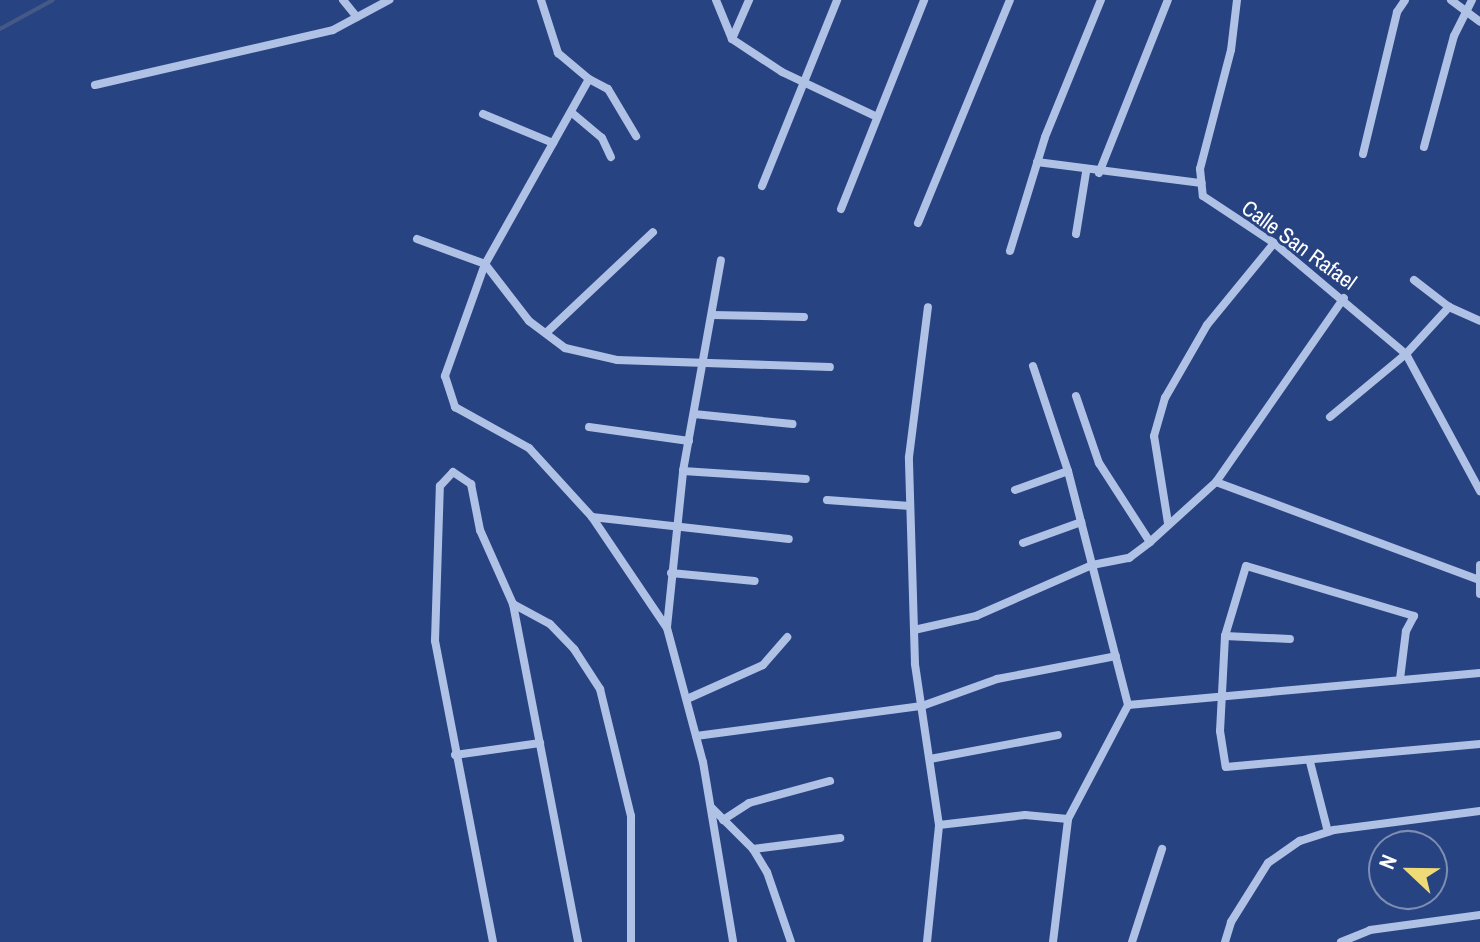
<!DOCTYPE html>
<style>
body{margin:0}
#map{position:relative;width:1480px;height:942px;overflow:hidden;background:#284381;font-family:"Archivo Narrow",sans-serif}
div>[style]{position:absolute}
.stream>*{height:4px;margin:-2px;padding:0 2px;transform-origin:2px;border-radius:2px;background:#455986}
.street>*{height:8px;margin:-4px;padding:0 4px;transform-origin:4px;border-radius:4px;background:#b0c1e6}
span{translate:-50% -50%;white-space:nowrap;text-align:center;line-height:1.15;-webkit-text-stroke:6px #284381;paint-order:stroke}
.street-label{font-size:22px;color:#fff}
.north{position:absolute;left:1368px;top:830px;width:80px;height:80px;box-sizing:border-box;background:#284381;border:2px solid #7e8eb3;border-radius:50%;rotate:292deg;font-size:22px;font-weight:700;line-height:32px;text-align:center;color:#fff}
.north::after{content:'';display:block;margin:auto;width:28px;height:36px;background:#eeda76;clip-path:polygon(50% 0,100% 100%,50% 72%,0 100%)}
</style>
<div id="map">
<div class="stream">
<div style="left:0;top:29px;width:60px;rotate:-28.7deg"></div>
</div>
<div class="street">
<div style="left:343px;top:0;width:22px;rotate:51deg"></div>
<div style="left:541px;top:0;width:56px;rotate:72.2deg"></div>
<div style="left:558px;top:53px;width:40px;rotate:40deg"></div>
<div style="left:589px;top:79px;width:212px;rotate:119.3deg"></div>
<div style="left:485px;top:264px;width:119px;rotate:109.7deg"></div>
<div style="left:445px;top:376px;width:33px;rotate:72deg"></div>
<div style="left:455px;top:407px;width:85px;rotate:29deg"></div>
<div style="left:529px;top:448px;width:93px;rotate:47.6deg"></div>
<div style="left:592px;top:517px;width:134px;rotate:56deg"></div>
<div style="left:667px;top:628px;width:139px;rotate:75deg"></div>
<div style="left:703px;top:762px;width:182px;rotate:80.5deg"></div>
<div style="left:716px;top:0;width:42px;rotate:67.7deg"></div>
<div style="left:732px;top:39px;width:60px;rotate:33.4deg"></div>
<div style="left:782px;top:72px;width:105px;rotate:25.3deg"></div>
<div style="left:1237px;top:0;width:50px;rotate:96.8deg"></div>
<div style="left:1231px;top:50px;width:123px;rotate:104.6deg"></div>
<div style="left:1200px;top:169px;width:27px;rotate:84deg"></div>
<div style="left:1203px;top:196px;width:85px;rotate:33.5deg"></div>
<div style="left:1274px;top:243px;width:172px;rotate:40.1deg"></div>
<div style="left:1406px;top:354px;width:156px;rotate:61.6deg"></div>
<div style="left:1451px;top:0;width:36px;rotate:37deg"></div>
<div style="left:732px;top:39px;width:43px;rotate:-66.4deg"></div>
<div style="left:589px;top:79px;width:21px;rotate:28deg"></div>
<div style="left:608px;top:89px;width:55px;rotate:59.2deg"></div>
<div style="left:95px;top:85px;width:244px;rotate:-13deg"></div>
<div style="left:333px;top:30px;width:64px;rotate:-28.2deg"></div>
<div style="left:571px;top:112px;width:40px;rotate:40deg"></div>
<div style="left:602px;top:138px;width:21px;rotate:65deg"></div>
<div style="left:483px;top:114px;width:76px;rotate:22.5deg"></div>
<div style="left:1424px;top:147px;width:115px;rotate:-74.9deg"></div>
<div style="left:1454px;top:36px;width:40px;rotate:-63.4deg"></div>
<div style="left:1363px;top:154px;width:146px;rotate:-76.5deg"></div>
<div style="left:1397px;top:12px;width:14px;rotate:-56deg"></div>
<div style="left:1037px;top:162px;width:166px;rotate:7.3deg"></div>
<div style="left:1099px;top:173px;width:186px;rotate:-68.3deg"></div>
<div style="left:762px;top:186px;width:201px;rotate:-68deg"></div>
<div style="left:841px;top:209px;width:225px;rotate:-68.3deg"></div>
<div style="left:918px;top:223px;width:241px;rotate:-67.6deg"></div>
<div style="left:1076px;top:234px;width:63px;rotate:-80.8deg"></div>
<div style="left:417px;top:239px;width:72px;rotate:20.2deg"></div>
<div style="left:485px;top:264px;width:72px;rotate:52.3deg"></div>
<div style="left:529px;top:321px;width:45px;rotate:36.9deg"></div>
<div style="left:565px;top:348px;width:53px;rotate:13deg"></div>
<div style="left:617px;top:360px;width:213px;rotate:1.9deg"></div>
<div style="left:1010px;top:251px;width:119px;rotate:-72.9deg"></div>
<div style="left:1045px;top:137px;width:148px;rotate:-67.8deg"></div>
<div style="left:1414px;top:280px;width:44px;rotate:37.6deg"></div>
<div style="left:1449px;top:307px;width:34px;rotate:24deg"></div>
<div style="left:712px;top:315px;width:92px;rotate:1.2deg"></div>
<div style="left:546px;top:333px;width:147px;rotate:-43.3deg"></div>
<div style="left:1033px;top:366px;width:111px;rotate:71.6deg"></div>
<div style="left:1068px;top:471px;width:242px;rotate:75.6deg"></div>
<div style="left:1128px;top:705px;width:353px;rotate:-5.2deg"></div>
<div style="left:1076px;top:396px;width:71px;rotate:71.1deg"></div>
<div style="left:1099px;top:463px;width:94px;rotate:57.2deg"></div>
<div style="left:694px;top:414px;width:99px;rotate:5.8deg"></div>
<div style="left:1330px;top:417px;width:99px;rotate:-39.7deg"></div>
<div style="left:1406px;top:354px;width:64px;rotate:-47.5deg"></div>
<div style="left:589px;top:427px;width:101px;rotate:8deg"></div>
<div style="left:683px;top:471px;width:123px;rotate:3.7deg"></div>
<div style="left:1216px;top:482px;width:281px;rotate:20.4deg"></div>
<div style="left:1015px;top:490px;width:56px;rotate:-19.7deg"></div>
<div style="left:827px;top:500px;width:83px;rotate:4.1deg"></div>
<div style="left:592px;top:517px;width:198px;rotate:6.4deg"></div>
<div style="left:1168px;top:523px;width:88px;rotate:-99.1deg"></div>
<div style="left:1154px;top:436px;width:40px;rotate:-74deg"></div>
<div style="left:1165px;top:398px;width:84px;rotate:-60.1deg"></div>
<div style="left:1207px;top:325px;width:106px;rotate:-50.7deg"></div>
<div style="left:1023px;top:543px;width:62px;rotate:-19.9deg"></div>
<div style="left:1480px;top:565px;width:29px;rotate:90deg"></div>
<div style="left:671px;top:573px;width:84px;rotate:5.4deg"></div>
<div style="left:513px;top:604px;width:42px;rotate:28.4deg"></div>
<div style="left:550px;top:624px;width:35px;rotate:46deg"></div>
<div style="left:574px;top:649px;width:48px;rotate:57deg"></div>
<div style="left:600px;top:689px;width:131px;rotate:76.3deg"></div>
<div style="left:631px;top:816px;width:126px;rotate:90deg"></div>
<div style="left:667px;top:627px;width:157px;rotate:-84.1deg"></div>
<div style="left:683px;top:471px;width:214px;rotate:-79.8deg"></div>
<div style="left:914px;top:630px;width:64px;rotate:-12.7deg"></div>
<div style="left:976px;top:616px;width:127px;rotate:-23.7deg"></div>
<div style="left:1092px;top:565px;width:38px;rotate:-11deg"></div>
<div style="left:1129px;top:558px;width:26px;rotate:-37deg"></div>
<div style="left:1150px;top:542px;width:89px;rotate:-42.3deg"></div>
<div style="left:1216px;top:482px;width:224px;rotate:-55.2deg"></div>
<div style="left:1225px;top:636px;width:65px;rotate:2.6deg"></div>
<div style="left:1400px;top:679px;width:48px;rotate:-82.9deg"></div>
<div style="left:1406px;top:631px;width:17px;rotate:-62deg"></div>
<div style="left:1414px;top:616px;width:175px;rotate:-163.4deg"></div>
<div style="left:1246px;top:566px;width:73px;rotate:106.7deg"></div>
<div style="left:1225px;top:636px;width:95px;rotate:93deg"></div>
<div style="left:1220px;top:731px;width:36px;rotate:81deg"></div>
<div style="left:1226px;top:767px;width:255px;rotate:-5.2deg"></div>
<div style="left:687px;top:699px;width:83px;rotate:-24.1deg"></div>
<div style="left:763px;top:665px;width:37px;rotate:-49deg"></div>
<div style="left:696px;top:736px;width:228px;rotate:-7.6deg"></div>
<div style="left:922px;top:706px;width:80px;rotate:-19.8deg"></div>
<div style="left:997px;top:679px;width:121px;rotate:-10.9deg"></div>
<div style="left:455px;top:755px;width:86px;rotate:-8deg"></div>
<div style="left:930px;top:759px;width:130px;rotate:-10.6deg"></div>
<div style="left:1310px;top:762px;width:72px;rotate:75.6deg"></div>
<div style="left:712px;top:808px;width:58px;rotate:45deg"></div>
<div style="left:753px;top:849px;width:27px;rotate:59deg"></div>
<div style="left:767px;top:872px;width:74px;rotate:71.1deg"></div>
<div style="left:723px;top:820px;width:31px;rotate:-33deg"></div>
<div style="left:749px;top:803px;width:84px;rotate:-15.2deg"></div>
<div style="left:939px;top:825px;width:87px;rotate:-6.6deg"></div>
<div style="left:1025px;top:815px;width:43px;rotate:5.3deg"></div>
<div style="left:753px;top:849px;width:88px;rotate:-7.2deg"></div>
<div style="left:493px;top:942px;width:307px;rotate:-100.9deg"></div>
<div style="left:435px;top:641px;width:155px;rotate:-88.2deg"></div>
<div style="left:440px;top:486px;width:19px;rotate:-47deg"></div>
<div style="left:453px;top:472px;width:22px;rotate:34deg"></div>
<div style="left:471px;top:484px;width:47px;rotate:78.9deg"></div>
<div style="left:480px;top:530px;width:81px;rotate:66deg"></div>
<div style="left:513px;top:604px;width:344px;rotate:79.1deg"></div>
<div style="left:927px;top:942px;width:118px;rotate:-84.1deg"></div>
<div style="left:939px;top:825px;width:163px;rotate:-98.5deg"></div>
<div style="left:915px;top:664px;width:207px;rotate:-91.7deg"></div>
<div style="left:909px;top:457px;width:151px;rotate:-82.8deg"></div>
<div style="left:1053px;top:942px;width:124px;rotate:-83deg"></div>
<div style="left:1068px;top:819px;width:129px;rotate:-62.2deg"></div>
<div style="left:1132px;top:942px;width:98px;rotate:-72.1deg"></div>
<div style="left:1225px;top:942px;width:21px;rotate:-73deg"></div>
<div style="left:1231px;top:922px;width:70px;rotate:-57.9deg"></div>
<div style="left:1268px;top:863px;width:39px;rotate:-35deg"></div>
<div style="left:1300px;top:841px;width:36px;rotate:-18deg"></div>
<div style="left:1334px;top:830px;width:147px;rotate:-7.4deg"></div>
<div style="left:1341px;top:942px;width:31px;rotate:-22deg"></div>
<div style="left:1370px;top:930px;width:111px;rotate:-7.8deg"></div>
</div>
<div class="street-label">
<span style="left:1299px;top:245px;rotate:36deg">Calle San Rafael</span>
</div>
<div class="north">N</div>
</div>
